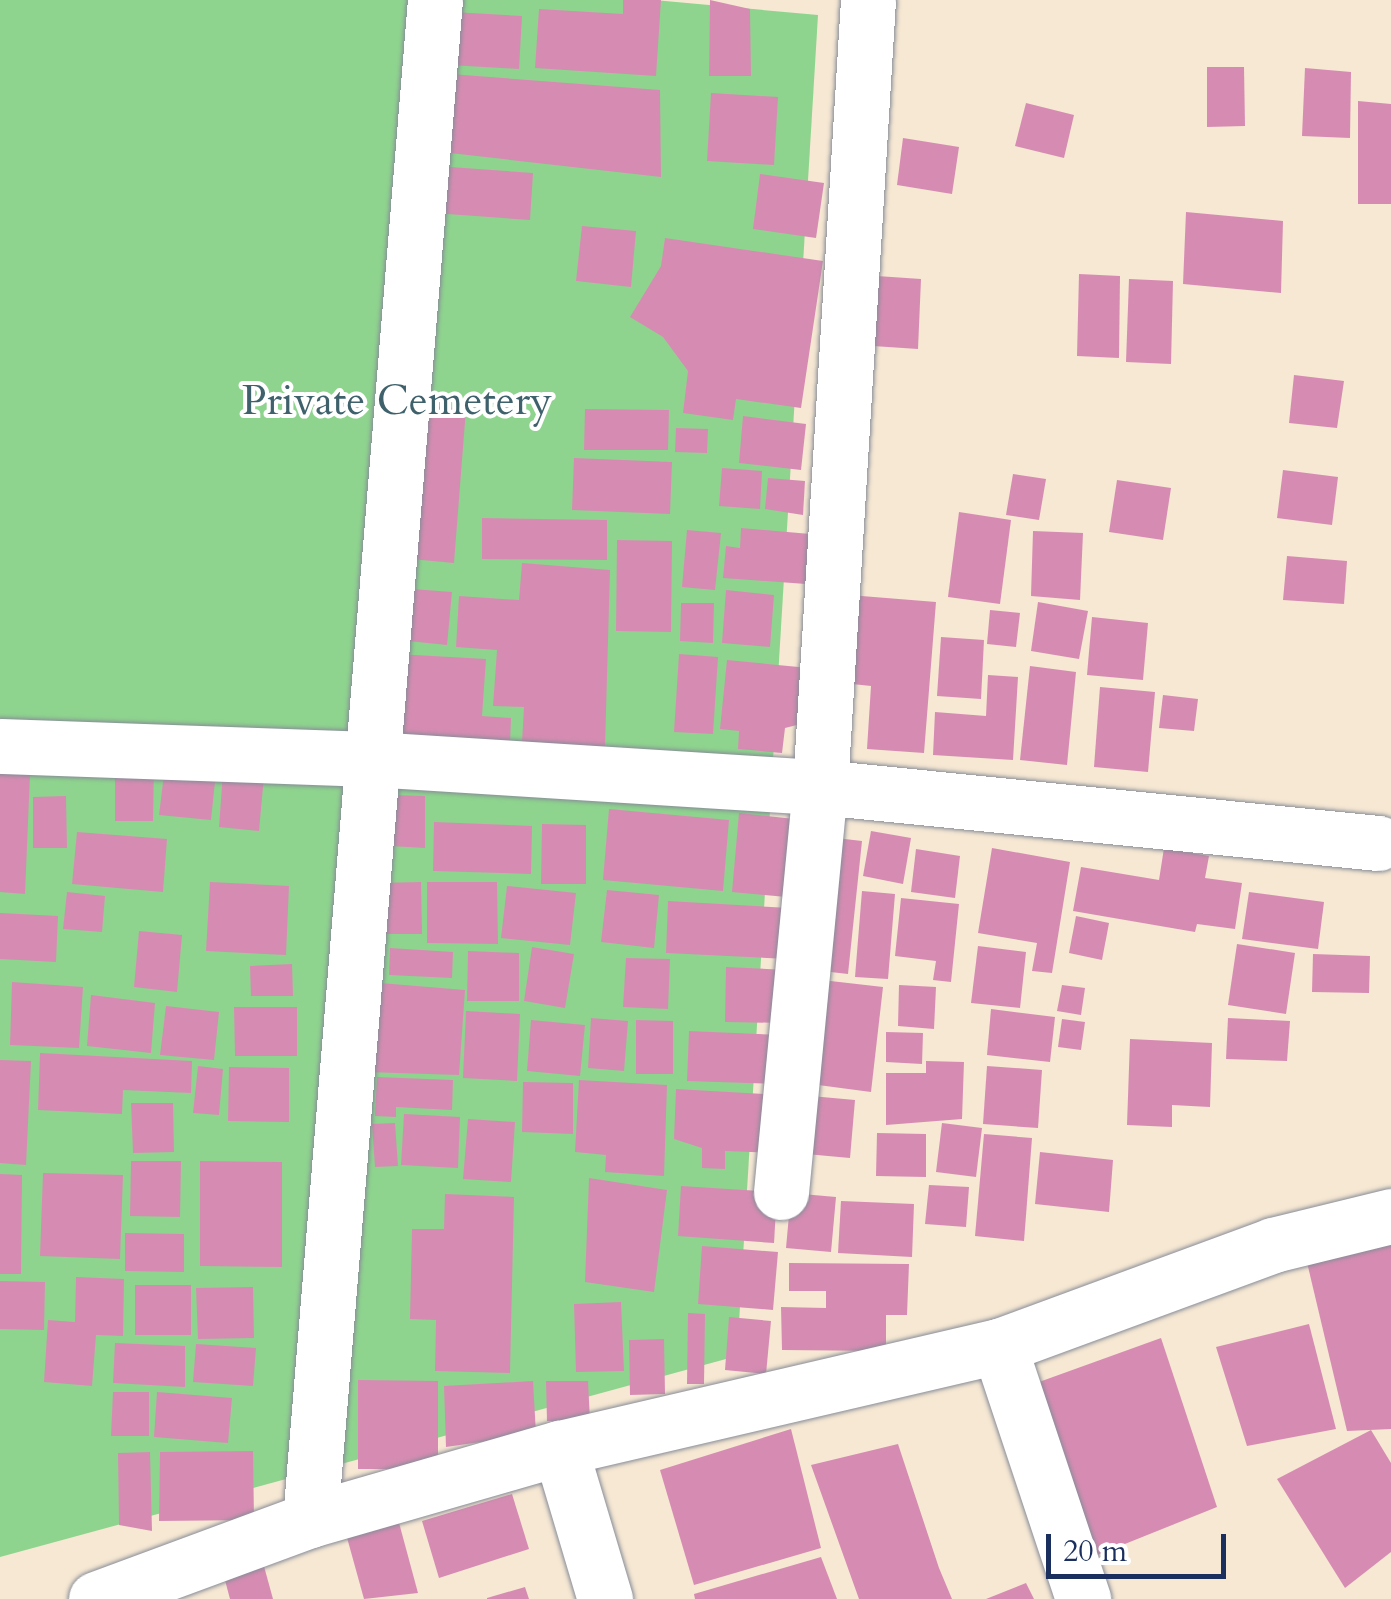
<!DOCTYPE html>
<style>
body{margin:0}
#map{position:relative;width:1391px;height:1599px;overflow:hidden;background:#f6e8d3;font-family:Cardo,serif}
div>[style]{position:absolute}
.green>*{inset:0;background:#8ed48e}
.building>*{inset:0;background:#d68cb2}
.roads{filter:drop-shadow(0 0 2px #888c98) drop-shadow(0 0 2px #888c98)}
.minor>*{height:55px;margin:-27.5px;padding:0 27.5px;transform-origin:27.5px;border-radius:27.5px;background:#fff}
span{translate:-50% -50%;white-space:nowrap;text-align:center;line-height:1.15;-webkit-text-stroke:8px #fff;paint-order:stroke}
.park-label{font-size:42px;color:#3e616c}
.scale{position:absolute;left:1046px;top:1534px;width:180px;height:45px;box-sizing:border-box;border:5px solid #1b2f5e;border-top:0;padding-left:12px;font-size:30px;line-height:35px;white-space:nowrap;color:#1b2f5e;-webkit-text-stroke:8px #fff;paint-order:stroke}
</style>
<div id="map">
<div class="green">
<div style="clip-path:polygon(0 0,654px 0,818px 15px,737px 1356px,0 1557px)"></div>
</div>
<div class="building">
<div style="clip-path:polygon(623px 0,661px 0,656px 76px,535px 68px,539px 9px,623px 14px)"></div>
<div style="clip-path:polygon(710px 0,750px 9px,751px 76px,709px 76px)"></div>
<div style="clip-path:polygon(435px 11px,522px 16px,519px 69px,432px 64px)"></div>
<div style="clip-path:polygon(1207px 67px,1244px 67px,1245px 126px,1207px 127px)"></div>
<div style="clip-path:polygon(1305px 68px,1351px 72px,1350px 138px,1302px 136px)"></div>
<div style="clip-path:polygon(437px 73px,660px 90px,661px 177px,432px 151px)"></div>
<div style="clip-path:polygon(711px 93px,778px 97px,774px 165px,707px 161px)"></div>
<div style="clip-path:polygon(1358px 101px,1391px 104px,1391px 204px,1358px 204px)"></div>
<div style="clip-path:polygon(1026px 103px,1074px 115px,1064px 158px,1015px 146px)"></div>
<div style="clip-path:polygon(903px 138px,959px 147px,952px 194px,897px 185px)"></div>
<div style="clip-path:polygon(436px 166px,533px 173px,530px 220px,433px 213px)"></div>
<div style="clip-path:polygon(760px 174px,824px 183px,816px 238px,753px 229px)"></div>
<div style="clip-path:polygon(1186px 212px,1283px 221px,1281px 293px,1183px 284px)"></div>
<div style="clip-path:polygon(582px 226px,636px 231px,631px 287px,576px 281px)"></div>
<div style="clip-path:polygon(665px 238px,823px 261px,801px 408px,736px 399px,733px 420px,683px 413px,688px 371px,663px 337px,630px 317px,661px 266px)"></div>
<div style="clip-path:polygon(1079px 274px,1120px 276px,1119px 358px,1077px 356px)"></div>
<div style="clip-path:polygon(862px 275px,921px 279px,918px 349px,858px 345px)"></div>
<div style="clip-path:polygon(1129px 279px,1173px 281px,1171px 364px,1126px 362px)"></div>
<div style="clip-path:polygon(1294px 375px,1344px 381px,1337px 428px,1289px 423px)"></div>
<div style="clip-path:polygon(411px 404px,466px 409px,454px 563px,400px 558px)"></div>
<div style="clip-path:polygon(585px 409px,669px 410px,668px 450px,584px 450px)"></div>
<div style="clip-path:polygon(743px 416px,806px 424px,801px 470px,739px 463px)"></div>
<div style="clip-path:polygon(676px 428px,708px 429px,707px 453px,675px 452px)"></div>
<div style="clip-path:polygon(574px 458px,672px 462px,670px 514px,572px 510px)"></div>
<div style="clip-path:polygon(722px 468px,762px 471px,760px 509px,719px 506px)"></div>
<div style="clip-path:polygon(1283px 470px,1338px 477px,1332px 525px,1277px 518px)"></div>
<div style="clip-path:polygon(1013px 474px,1046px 479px,1039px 520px,1006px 515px)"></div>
<div style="clip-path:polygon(768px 478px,805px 481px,803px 515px,765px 509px)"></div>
<div style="clip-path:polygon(1117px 480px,1171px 488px,1163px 540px,1109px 532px)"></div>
<div style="clip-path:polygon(959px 512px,1011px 520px,1000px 604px,948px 597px)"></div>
<div style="clip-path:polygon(482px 518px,607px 520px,607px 560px,482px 559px)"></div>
<div style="clip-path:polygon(741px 528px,810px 534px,806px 584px,723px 578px,726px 546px,740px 548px)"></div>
<div style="clip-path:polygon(687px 530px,721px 533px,715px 590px,682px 587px)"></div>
<div style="clip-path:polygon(1033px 531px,1083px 533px,1080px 600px,1031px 596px)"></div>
<div style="clip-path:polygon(617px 540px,672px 541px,671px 632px,616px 631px)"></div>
<div style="clip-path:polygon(1287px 556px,1347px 561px,1344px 604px,1283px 600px)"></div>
<div style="clip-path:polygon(522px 563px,610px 570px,605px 747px,522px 742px,524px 707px,493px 706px,497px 650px,456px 647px,459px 596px,519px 600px)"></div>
<div style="clip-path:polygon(412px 589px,452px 592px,447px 645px,408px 641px)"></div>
<div style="clip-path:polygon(726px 590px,774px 595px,770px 647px,722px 643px)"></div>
<div style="clip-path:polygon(849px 595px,936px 602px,924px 753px,867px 749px,871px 686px,843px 683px)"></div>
<div style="clip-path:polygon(1038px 602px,1088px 611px,1079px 659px,1031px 651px)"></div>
<div style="clip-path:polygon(681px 603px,714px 603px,713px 643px,680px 641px)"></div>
<div style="clip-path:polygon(990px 610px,1020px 613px,1016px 647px,987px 644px)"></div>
<div style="clip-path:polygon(1092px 617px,1148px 623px,1143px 680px,1087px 675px)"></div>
<div style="clip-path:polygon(941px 637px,984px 640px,981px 699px,937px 696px)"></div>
<div style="clip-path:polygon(397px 654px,486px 659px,482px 716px,511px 718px,510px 745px,392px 738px)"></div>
<div style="clip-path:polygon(679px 654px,718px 657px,713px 734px,674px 732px)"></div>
<div style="clip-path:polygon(727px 660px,809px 668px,805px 723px,785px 728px,782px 753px,738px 749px,739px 731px,720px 729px)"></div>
<div style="clip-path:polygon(1030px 666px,1076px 672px,1067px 765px,1020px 760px)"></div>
<div style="clip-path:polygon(988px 675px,1018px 677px,1013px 760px,933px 755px,935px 712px,986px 716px)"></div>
<div style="clip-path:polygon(1100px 687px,1155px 692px,1148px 772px,1094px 767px)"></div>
<div style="clip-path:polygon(1163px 695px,1198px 699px,1194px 731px,1159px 728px)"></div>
<div style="clip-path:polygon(115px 764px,154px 764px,153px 821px,115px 821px)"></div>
<div style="clip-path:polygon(165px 766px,216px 772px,211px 820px,159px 815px)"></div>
<div style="clip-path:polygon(0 772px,30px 774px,25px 894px,0 892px)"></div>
<div style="clip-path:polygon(223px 772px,264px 776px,259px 831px,219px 827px)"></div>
<div style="clip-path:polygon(391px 795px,425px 796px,425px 848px,390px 846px)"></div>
<div style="clip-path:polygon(66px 796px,67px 848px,33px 848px,33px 797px)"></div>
<div style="clip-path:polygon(609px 809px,729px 820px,723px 891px,603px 880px)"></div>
<div style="clip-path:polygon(739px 813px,804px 820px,797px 898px,732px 892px)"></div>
<div style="clip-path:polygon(434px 822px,532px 826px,531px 874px,433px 871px)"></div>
<div style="clip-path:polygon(542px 824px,586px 825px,586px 884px,541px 884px)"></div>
<div style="clip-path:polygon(871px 831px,911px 838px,903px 884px,863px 876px)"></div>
<div style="clip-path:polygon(77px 832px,167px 839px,163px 892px,72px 884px)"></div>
<div style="clip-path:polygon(836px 838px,862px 841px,848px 974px,822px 971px)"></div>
<div style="clip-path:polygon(992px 848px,1070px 862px,1052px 973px,1032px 971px,1037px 943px,978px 933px)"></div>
<div style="clip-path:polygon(1164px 848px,1209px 856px,1205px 878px,1242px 883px,1235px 929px,1197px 924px,1195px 932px,1073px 911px,1081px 867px,1159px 880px)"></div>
<div style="clip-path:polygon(916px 849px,960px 856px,955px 898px,911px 892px)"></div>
<div style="clip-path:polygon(210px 882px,289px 886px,286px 955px,206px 951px)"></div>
<div style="clip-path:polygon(421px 882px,422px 934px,379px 934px,377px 883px)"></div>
<div style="clip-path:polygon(427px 882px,497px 882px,498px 944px,427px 943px)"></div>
<div style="clip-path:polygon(507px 886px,576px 893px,570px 945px,501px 938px)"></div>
<div style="clip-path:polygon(607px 890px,659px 895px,654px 948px,601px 942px)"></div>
<div style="clip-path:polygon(862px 891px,895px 894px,888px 979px,855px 977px)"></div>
<div style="clip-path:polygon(67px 892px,105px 896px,102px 932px,63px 929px)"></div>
<div style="clip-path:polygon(1249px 892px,1324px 902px,1318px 949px,1242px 939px)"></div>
<div style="clip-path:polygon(901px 898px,959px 904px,951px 982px,933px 980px,936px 961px,895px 956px)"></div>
<div style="clip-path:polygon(668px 901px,789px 908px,787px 959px,666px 953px)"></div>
<div style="clip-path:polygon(0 913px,58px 916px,56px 962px,0 959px)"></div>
<div style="clip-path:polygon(1076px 916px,1109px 923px,1102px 960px,1069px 953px)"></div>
<div style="clip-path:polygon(139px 931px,182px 935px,177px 992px,134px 987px)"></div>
<div style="clip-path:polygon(1237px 944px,1295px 953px,1286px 1014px,1228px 1005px)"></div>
<div style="clip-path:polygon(978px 946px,1026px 952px,1020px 1008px,971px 1003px)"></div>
<div style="clip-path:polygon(532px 947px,574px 954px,565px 1008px,524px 1001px)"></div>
<div style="clip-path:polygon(390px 948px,453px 952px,452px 978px,389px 975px)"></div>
<div style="clip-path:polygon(468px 951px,519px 953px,519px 1001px,467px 1001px)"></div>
<div style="clip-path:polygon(1313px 954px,1370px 956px,1369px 993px,1312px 992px)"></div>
<div style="clip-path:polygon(626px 958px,670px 959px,668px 1009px,623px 1007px)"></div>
<div style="clip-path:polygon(292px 964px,293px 996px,251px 996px,250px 966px)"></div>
<div style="clip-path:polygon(726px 967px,787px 970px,787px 1023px,725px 1022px)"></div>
<div style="clip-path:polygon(813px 979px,883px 987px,871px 1092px,803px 1083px)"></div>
<div style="clip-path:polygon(12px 982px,83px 987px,79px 1048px,10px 1045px)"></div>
<div style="clip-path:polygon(368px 982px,465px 990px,459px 1075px,366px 1072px)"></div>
<div style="clip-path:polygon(899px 985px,936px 987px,934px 1029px,898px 1026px)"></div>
<div style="clip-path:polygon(1062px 985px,1085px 988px,1081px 1015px,1057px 1011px)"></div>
<div style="clip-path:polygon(91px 995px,155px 1003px,151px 1053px,87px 1046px)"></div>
<div style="clip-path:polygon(166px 1006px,219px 1012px,214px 1060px,160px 1055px)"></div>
<div style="clip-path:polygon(234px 1007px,297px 1007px,297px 1056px,235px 1056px)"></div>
<div style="clip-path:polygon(991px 1009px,1055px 1017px,1050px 1062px,987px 1055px)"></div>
<div style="clip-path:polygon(466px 1011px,520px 1014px,517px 1081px,463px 1078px)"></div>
<div style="clip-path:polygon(591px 1018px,628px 1021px,624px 1071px,588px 1068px)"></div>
<div style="clip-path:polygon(1228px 1018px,1290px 1021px,1287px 1061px,1226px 1059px)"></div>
<div style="clip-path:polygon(1062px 1019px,1085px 1022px,1081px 1050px,1058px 1047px)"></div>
<div style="clip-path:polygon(531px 1020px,585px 1025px,580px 1076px,527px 1071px)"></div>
<div style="clip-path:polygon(636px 1020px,673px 1021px,673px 1074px,636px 1074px)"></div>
<div style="clip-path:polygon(689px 1031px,782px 1035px,781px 1084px,687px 1081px)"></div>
<div style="clip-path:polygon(886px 1032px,923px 1033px,922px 1064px,886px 1062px)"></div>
<div style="clip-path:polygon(1130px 1039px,1212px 1043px,1210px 1107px,1172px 1105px,1172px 1127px,1127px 1125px)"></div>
<div style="clip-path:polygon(40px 1053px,192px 1061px,191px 1093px,123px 1090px,122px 1114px,38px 1110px)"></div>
<div style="clip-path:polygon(0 1060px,31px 1061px,26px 1165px,0 1163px)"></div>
<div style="clip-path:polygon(926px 1061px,964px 1062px,962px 1119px,886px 1125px,886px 1073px,926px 1073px)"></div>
<div style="clip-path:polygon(198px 1066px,223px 1069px,219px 1115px,193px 1113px)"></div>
<div style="clip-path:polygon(987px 1066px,1042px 1070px,1038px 1128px,983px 1124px)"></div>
<div style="clip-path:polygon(229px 1067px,289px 1068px,289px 1122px,228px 1121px)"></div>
<div style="clip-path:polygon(377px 1077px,453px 1080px,452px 1110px,396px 1107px,396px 1117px,375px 1116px)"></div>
<div style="clip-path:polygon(579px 1080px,667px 1085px,664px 1176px,605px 1172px,606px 1155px,575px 1152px)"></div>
<div style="clip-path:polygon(523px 1082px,573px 1083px,573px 1134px,522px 1132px)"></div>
<div style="clip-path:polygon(676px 1089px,783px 1095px,780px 1153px,725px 1151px,725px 1169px,702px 1168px,702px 1148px,674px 1139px)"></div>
<div style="clip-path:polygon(800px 1095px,855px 1100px,850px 1158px,795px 1153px)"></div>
<div style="clip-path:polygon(131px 1103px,173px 1103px,174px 1152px,133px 1153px)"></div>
<div style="clip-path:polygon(404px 1114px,460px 1117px,458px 1168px,401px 1165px)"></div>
<div style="clip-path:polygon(468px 1119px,515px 1122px,511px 1182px,463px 1179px)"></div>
<div style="clip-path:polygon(395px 1123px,398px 1166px,375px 1167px,372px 1124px)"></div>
<div style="clip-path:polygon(942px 1123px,982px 1128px,976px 1177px,936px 1172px)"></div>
<div style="clip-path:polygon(877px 1133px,926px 1134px,926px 1177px,876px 1176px)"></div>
<div style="clip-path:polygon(984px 1134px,1032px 1138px,1024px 1241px,975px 1236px)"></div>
<div style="clip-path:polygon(1040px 1152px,1113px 1160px,1109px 1212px,1035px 1204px)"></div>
<div style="clip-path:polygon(131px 1161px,181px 1161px,180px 1217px,130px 1216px)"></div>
<div style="clip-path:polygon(200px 1161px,282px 1162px,282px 1267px,200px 1266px)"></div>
<div style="clip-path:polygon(43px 1173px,123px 1175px,120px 1259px,40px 1256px)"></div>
<div style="clip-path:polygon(0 1174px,22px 1175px,21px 1274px,0 1274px)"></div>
<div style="clip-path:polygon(589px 1178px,667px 1190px,654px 1292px,585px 1282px)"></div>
<div style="clip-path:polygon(929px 1185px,969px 1187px,966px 1227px,925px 1224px)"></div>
<div style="clip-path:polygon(681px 1186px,777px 1192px,774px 1243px,678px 1236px)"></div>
<div style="clip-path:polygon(791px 1193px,836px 1197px,831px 1252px,786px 1248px)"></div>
<div style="clip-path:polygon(445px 1194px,514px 1197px,510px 1373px,435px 1371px,436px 1320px,410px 1319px,412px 1229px,444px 1229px)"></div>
<div style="clip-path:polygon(841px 1201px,914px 1204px,912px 1257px,838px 1253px)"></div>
<div style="clip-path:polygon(125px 1233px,184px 1234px,184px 1272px,125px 1271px)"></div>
<div style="clip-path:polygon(1391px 1241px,1391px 1429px,1347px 1431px,1305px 1254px)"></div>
<div style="clip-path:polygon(702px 1246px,778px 1252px,773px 1310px,698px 1304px)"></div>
<div style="clip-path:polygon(789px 1263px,909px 1264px,907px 1315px,886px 1315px,886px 1351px,782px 1350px,781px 1307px,826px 1308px,826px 1291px,789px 1291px)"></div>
<div style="clip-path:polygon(76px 1277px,124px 1279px,123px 1336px,96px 1335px,92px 1386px,44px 1382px,48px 1320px,75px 1322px)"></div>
<div style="clip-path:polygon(0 1281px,45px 1282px,44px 1330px,0 1329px)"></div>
<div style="clip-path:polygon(135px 1285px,191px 1285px,191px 1335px,135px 1335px)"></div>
<div style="clip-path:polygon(253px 1287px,254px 1338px,198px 1339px,196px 1288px)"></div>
<div style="clip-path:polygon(621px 1302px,624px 1371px,576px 1372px,574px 1304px)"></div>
<div style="clip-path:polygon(688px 1313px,705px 1314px,704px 1384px,687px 1384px)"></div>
<div style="clip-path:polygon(729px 1317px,771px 1321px,766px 1374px,725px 1370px)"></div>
<div style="clip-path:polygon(1309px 1324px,1336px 1429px,1247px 1446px,1216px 1347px)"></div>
<div style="clip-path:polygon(1161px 1338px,1217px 1507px,1090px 1558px,1028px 1386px)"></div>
<div style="clip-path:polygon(664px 1339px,665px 1394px,630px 1395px,629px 1340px)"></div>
<div style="clip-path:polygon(115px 1343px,185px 1346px,185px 1387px,113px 1383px)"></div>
<div style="clip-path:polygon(196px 1344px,256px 1348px,253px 1386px,193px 1382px)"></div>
<div style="clip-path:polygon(358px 1380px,438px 1381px,438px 1469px,358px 1469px)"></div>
<div style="clip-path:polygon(533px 1381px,536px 1434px,446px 1447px,444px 1386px)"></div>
<div style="clip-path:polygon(546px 1381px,588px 1381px,590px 1421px,547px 1421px)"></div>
<div style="clip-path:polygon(113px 1392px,149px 1392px,149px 1436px,111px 1436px)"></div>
<div style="clip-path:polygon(157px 1392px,232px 1398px,228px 1443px,154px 1437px)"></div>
<div style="clip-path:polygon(791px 1429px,821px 1548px,694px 1585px,660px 1470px)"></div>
<div style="clip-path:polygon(1371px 1430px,1391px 1463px,1391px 1552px,1345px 1588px,1277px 1479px)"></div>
<div style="clip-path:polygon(898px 1444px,939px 1568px,952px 1599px,859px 1599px,811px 1465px)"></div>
<div style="clip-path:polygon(253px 1451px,254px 1520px,159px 1521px,160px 1452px)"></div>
<div style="clip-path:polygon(150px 1452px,152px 1531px,119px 1525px,118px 1453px)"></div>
<div style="clip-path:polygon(512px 1494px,529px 1549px,439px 1578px,422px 1521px)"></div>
<div style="clip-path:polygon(398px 1519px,418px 1593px,364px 1599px,346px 1534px)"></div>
<div style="clip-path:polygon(821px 1557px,837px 1599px,695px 1599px,694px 1594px)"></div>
<div style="clip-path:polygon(262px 1559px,273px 1599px,230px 1599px,222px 1569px)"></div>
<div style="clip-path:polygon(1026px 1583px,1034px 1599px,986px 1599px)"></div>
<div style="clip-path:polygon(525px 1587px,529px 1599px,487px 1599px,487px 1598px)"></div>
</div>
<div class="roads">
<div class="minor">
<div style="left:0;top:746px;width:371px;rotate:2deg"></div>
<div style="left:371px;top:759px;width:450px;rotate:3.6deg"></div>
<div style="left:820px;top:787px;width:561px;rotate:5.73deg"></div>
<div style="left:781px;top:1192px;width:407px;rotate:-84.5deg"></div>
<div style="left:820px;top:787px;width:788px;rotate:-86.51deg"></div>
<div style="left:999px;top:1346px;width:292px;rotate:-20.2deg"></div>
<div style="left:1273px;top:1245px;width:122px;rotate:-13.8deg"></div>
<div style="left:560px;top:1448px;width:158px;rotate:73.4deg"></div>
<div style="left:310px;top:1520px;width:1525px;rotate:-85.3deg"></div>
<div style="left:96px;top:1599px;width:228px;rotate:-20.3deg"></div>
<div style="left:310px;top:1520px;width:260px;rotate:-16.1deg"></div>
<div style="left:560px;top:1448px;width:451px;rotate:-13.1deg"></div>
<div style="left:999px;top:1346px;width:267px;rotate:71.6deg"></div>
</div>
</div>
<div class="park-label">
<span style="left:397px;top:401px">Private Cemetery</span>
</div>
<div class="scale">20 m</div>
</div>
